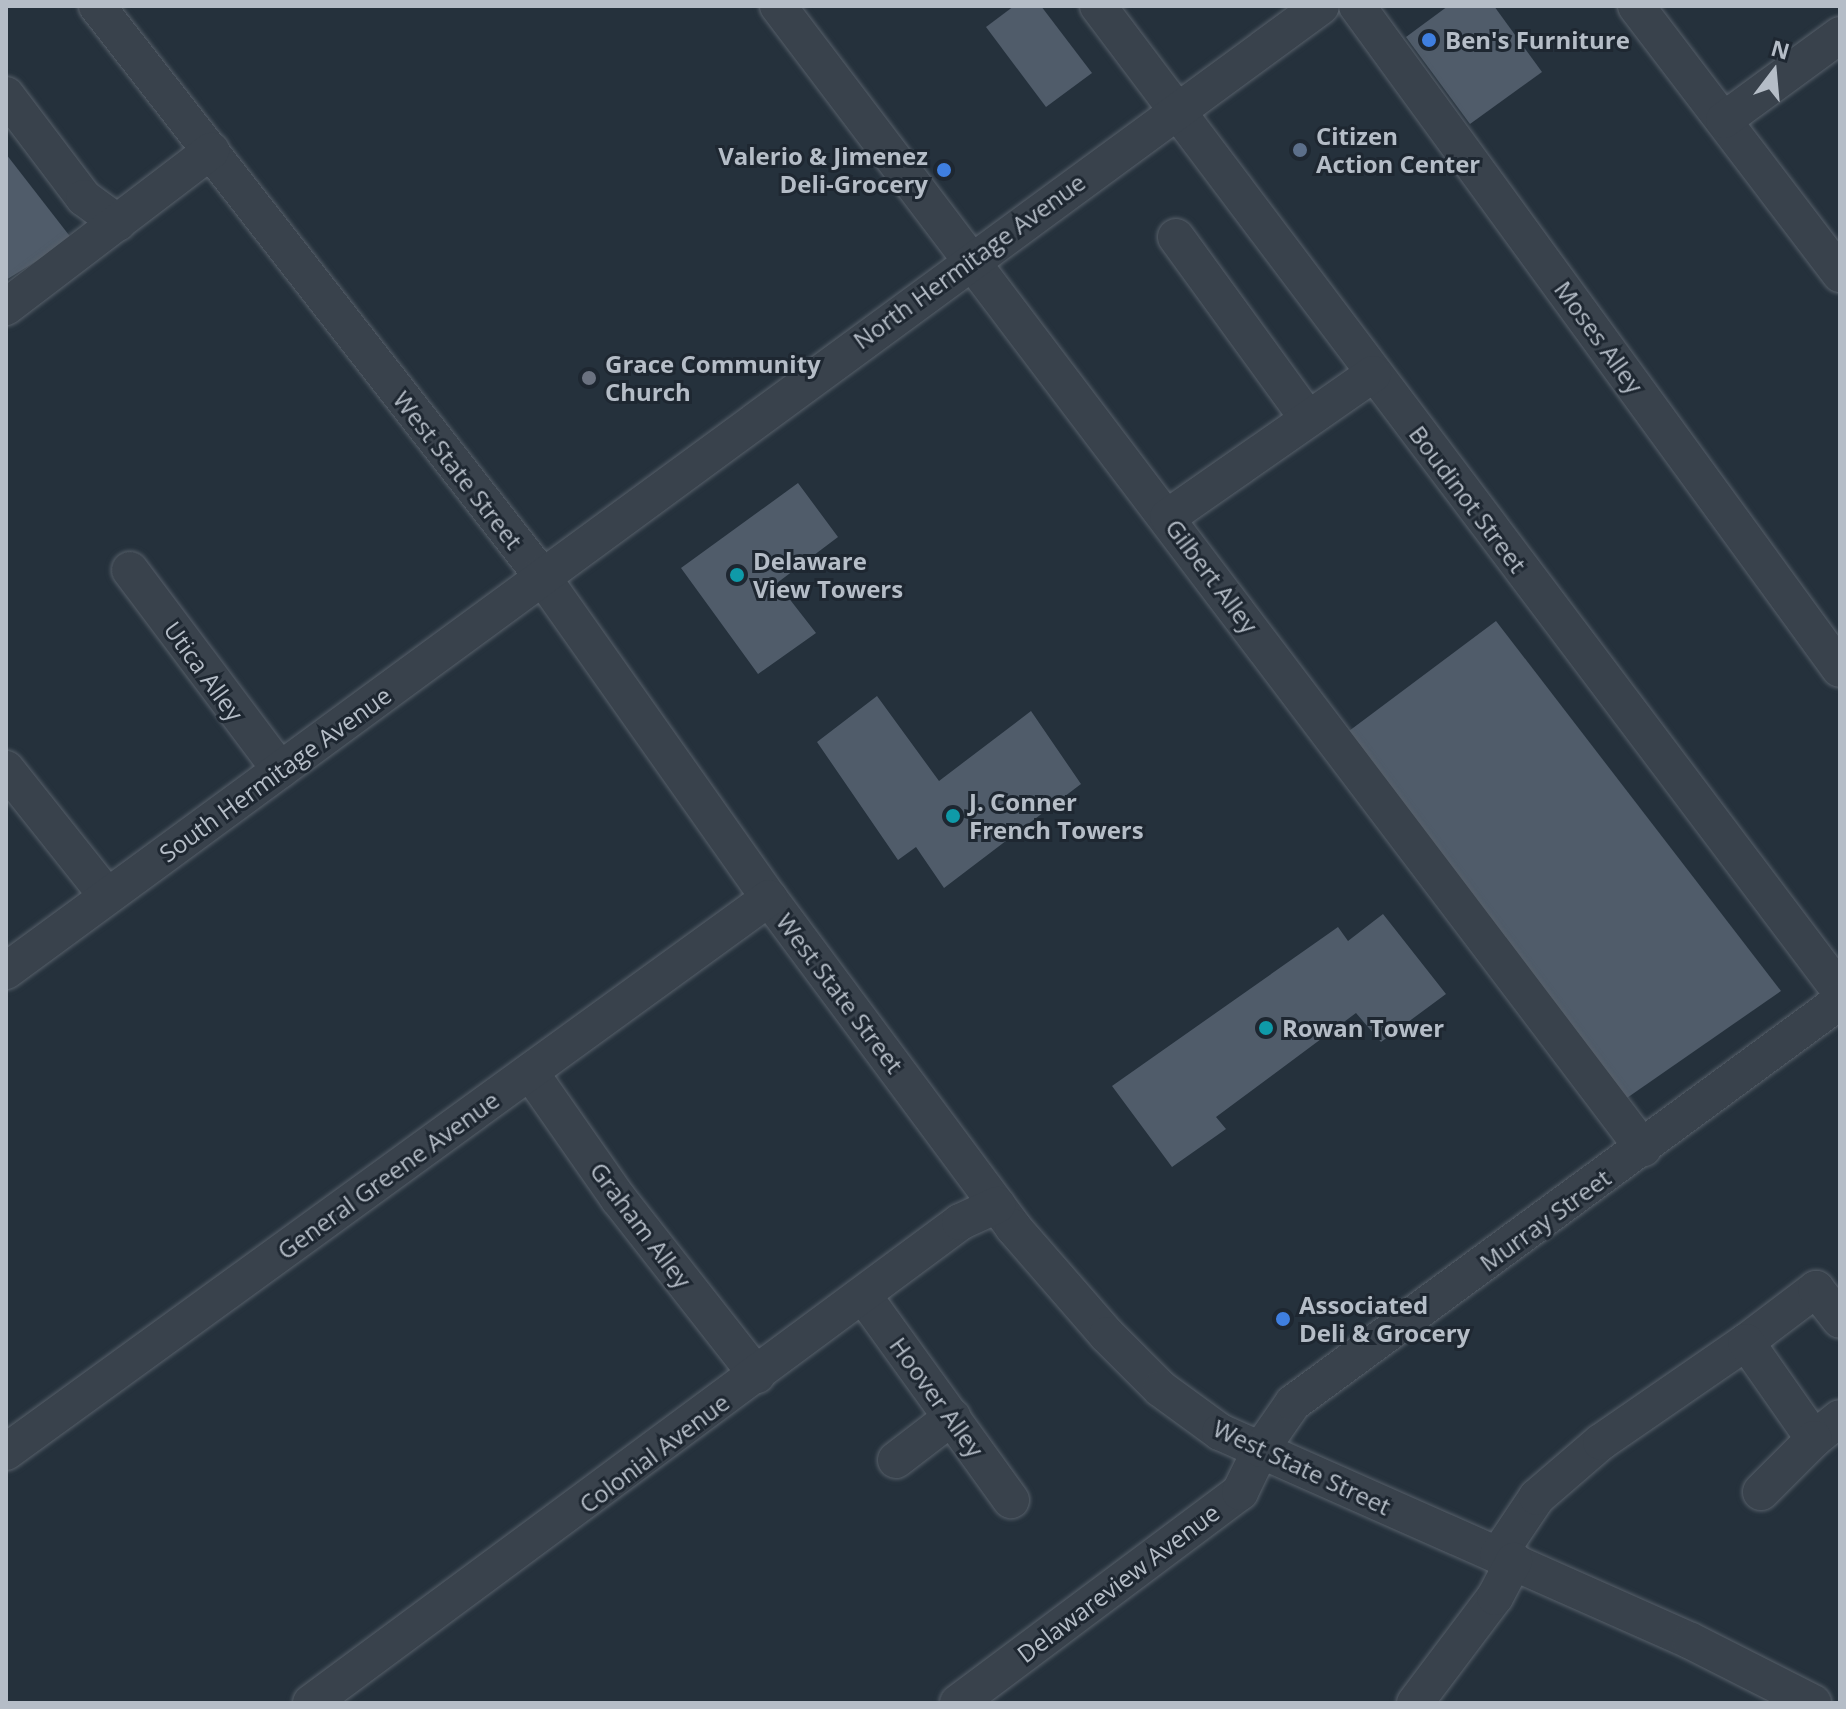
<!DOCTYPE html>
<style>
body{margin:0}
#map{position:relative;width:1846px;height:1709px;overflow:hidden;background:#25313c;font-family:"Open Sans",sans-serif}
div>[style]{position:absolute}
.building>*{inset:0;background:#505c6a}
.roads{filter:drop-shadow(0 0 2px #57606a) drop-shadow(0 0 2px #57606a)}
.minor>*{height:36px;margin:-18px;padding:0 18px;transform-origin:18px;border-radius:18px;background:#39424c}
.dots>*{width:22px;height:22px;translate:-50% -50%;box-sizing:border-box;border:4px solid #1e2731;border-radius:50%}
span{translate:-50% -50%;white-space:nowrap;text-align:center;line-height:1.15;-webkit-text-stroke:6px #1e2731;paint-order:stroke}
.poi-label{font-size:24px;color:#b5bdc7;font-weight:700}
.left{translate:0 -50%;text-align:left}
.right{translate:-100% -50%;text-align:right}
.street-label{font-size:24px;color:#b5bdc7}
.frame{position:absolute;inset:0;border:8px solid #b5bdc7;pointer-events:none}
.north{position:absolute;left:1734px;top:32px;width:80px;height:80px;-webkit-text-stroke:6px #1e2731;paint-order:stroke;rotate:16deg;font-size:22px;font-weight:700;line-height:32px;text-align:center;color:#b5bdc7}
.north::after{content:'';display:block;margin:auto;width:28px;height:36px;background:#b5bdc7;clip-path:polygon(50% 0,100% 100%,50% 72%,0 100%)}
</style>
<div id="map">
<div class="building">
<div style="clip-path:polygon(1014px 6px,1041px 6px,1092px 73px,1046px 107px,986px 27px)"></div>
<div style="clip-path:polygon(1448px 6px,1494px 6px,1542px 72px,1470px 124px,1406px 37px)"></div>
<div style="clip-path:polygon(6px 154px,72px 239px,6px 280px)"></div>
<div style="clip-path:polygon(798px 483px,838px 537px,777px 583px,816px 633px,758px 674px,681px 568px)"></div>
<div style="clip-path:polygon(1496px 621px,1781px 991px,1624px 1100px,1349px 731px)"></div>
<div style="clip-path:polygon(877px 696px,939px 781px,1031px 711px,1081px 784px,944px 888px,916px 847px,898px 860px,817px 742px)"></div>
<div style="clip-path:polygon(1383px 914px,1446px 994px,1381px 1042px,1356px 1013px,1216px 1117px,1226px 1129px,1172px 1167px,1112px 1086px,1338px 927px,1348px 941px)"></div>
</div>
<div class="roads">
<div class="minor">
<div style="left:97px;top:6px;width:722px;rotate:52.03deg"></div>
<div style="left:541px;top:575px;width:395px;rotate:54.8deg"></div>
<div style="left:769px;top:898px;width:410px;rotate:53.4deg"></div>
<div style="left:1013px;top:1227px;width:143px;rotate:49deg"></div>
<div style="left:1107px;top:1335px;width:76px;rotate:45deg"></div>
<div style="left:1161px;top:1389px;width:73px;rotate:36.1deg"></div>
<div style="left:1220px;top:1432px;width:515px;rotate:23.93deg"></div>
<div style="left:1691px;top:1641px;width:137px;rotate:26.9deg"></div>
<div style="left:778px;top:6px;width:1433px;rotate:52.86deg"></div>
<div style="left:1098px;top:6px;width:1233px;rotate:53.01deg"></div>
<div style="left:1357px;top:6px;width:820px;rotate:53.93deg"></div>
<div style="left:1636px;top:6px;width:337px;rotate:52.7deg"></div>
<div style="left:6px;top:95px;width:129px;rotate:52.9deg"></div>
<div style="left:84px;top:198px;width:42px;rotate:36.3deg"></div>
<div style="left:1724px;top:120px;width:144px;rotate:-36.2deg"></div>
<div style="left:1176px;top:237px;width:223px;rotate:54deg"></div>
<div style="left:6px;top:307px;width:258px;rotate:-37.3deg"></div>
<div style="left:1168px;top:517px;width:250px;rotate:-34.9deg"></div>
<div style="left:130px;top:570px;width:250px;rotate:53.1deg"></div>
<div style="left:6px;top:769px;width:162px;rotate:51.5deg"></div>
<div style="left:6px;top:971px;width:1631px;rotate:-36.27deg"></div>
<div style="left:530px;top:1072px;width:154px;rotate:55.1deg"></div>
<div style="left:618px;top:1198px;width:225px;rotate:51.9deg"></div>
<div style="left:863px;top:1295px;width:253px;rotate:54.2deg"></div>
<div style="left:1746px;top:1342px;width:88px;rotate:-37.1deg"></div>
<div style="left:1816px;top:1289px;width:39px;rotate:52deg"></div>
<div style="left:1814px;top:1439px;width:33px;rotate:-39deg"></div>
<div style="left:6px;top:1452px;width:943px;rotate:-35.98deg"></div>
<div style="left:896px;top:1460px;width:71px;rotate:-37.5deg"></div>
<div style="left:1498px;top:1555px;width:70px;rotate:-56.1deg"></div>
<div style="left:1537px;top:1497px;width:84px;rotate:-40.7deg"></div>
<div style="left:1601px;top:1442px;width:176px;rotate:-34.6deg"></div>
<div style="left:1746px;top:1342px;width:118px;rotate:55deg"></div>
<div style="left:1814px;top:1439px;width:75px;rotate:135deg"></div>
<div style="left:311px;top:1703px;width:808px;rotate:-36.54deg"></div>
<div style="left:960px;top:1222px;width:41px;rotate:-24.7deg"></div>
<div style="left:958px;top:1703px;width:352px;rotate:-36.8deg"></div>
<div style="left:1240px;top:1492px;width:48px;rotate:-64deg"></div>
<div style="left:1261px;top:1449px;width:56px;rotate:-55.2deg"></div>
<div style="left:1293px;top:1403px;width:679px;rotate:-36.31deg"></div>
<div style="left:1415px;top:1703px;width:133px;rotate:-53deg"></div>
<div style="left:1495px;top:1597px;width:41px;rotate:-62.2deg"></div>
</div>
</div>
<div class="dots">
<div style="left:1429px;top:40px;background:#3f7fe0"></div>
<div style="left:1300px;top:150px;background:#5c6f8a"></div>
<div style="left:944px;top:170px;background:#3f7fe0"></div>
<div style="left:589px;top:378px;background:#6b7280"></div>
<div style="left:737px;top:575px;background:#0f9aa8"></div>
<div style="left:953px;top:816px;background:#0f9aa8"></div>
<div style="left:1266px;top:1028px;background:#0f9aa8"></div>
<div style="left:1283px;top:1319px;background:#3f7fe0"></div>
</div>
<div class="poi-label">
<span class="left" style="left:1445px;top:40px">Ben's Furniture</span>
<span class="left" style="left:1316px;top:150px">Citizen<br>Action Center</span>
<span class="right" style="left:928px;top:170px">Valerio &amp; Jimenez<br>Deli-Grocery</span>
<span class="left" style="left:605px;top:378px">Grace Community<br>Church</span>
<span class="left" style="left:753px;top:575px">Delaware<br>View Towers</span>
<span class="left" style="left:969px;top:816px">J. Conner<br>French Towers</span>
<span class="left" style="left:1282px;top:1028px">Rowan Tower</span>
<span class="left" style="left:1299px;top:1319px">Associated<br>Deli &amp; Grocery</span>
</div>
<div class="street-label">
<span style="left:969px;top:261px;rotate:-36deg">North Hermitage Avenue</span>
<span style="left:1599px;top:337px;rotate:54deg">Moses Alley</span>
<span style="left:458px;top:470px;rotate:52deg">West State Street</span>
<span style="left:1468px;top:499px;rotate:53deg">Boudinot Street</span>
<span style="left:1212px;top:576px;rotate:53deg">Gilbert Alley</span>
<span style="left:204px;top:671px;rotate:54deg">Utica Alley</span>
<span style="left:275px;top:774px;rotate:-36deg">South Hermitage Avenue</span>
<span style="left:840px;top:993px;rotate:53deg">West State Street</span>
<span style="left:388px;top:1175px;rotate:-36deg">General Greene Avenue</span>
<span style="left:1545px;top:1220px;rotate:-36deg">Murray Street</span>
<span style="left:641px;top:1225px;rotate:53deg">Graham Alley</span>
<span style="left:937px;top:1397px;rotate:54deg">Hoover Alley</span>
<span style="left:654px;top:1453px;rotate:-37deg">Colonial Avenue</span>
<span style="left:1302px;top:1467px;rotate:25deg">West State Street</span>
<span style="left:1118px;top:1583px;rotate:-37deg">Delawareview Avenue</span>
</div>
<div class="frame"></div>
<div class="north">N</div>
</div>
